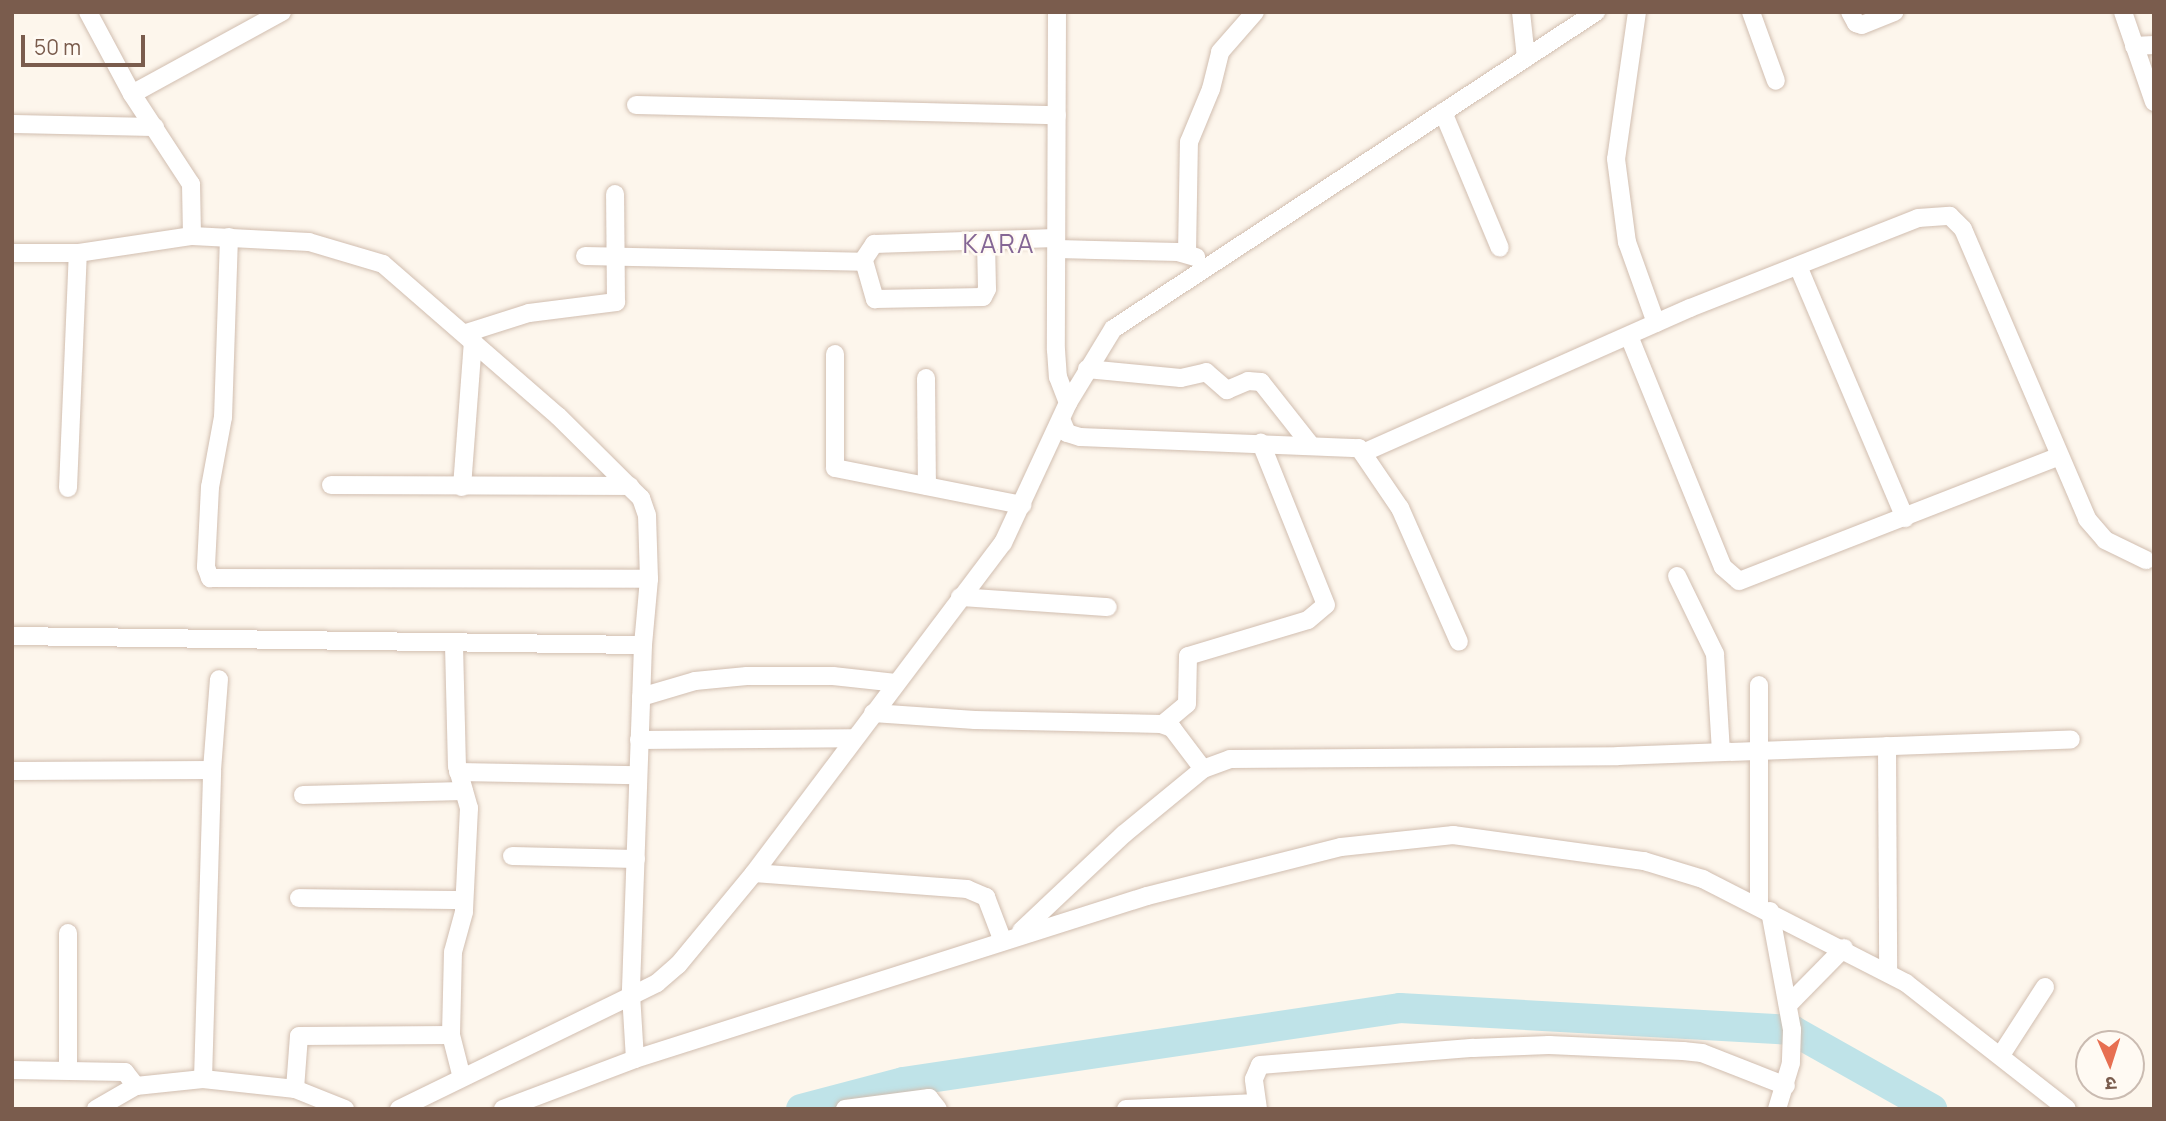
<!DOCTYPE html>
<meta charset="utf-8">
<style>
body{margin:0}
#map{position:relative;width:2166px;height:1121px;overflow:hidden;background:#fdf6ec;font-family:Manrope,"Noto Sans Devanagari",sans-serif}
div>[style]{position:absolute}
.river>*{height:30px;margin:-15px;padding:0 15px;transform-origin:15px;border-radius:15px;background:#bfe3e8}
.roads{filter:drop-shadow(0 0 2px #d1beb0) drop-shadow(0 0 2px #d1beb0)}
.minor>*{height:18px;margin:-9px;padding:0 9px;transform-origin:9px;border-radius:9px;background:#fff}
span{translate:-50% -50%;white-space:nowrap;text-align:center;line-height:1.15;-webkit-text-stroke:5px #fffaf3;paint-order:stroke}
.quarter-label{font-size:26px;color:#846695;letter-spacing:2px}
.frame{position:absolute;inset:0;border:14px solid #7a5c4d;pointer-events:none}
.north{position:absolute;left:2075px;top:1030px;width:70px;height:70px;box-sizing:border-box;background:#fffaf3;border:2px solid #cabbb1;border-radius:50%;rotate:177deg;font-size:19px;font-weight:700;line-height:28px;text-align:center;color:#7a5c4d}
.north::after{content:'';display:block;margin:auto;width:24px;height:32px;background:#e76f51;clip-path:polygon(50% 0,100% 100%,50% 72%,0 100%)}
.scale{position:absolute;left:21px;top:35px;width:124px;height:32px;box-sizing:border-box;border:4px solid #7a5c4d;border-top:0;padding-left:9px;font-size:21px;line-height:24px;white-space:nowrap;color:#7a5c4d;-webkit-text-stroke:5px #fffaf3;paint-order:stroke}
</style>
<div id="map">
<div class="river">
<div style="left:801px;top:1109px;width:106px;rotate:-14.8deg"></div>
<div style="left:903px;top:1082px;width:502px;rotate:-8.47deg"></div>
<div style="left:1400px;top:1008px;width:393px;rotate:3.2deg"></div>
<div style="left:1792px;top:1030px;width:161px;rotate:29.4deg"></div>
</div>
<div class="roads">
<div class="minor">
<div style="left:88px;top:12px;width:93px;rotate:61.8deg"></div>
<div style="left:132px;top:94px;width:108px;rotate:56.8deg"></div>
<div style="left:191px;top:184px;width:52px;rotate:88.9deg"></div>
<div style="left:192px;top:236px;width:117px;rotate:2.9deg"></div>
<div style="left:309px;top:242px;width:77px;rotate:16.6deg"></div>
<div style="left:383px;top:264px;width:232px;rotate:41deg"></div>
<div style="left:558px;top:416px;width:117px;rotate:44.7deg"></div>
<div style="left:641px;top:498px;width:18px;rotate:71deg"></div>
<div style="left:647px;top:515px;width:64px;rotate:88.2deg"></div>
<div style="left:649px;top:579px;width:66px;rotate:95.2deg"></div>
<div style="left:643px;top:645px;width:349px;rotate:92deg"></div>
<div style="left:631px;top:994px;width:65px;rotate:86.5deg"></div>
<div style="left:635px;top:1059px;width:537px;rotate:-17.66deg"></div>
<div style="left:1147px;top:896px;width:200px;rotate:-14.2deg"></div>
<div style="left:1341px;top:847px;width:113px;rotate:-6.1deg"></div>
<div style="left:1453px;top:835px;width:193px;rotate:7.8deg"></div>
<div style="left:1644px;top:861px;width:62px;rotate:17deg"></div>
<div style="left:1703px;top:879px;width:228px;rotate:27.1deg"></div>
<div style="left:1906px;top:983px;width:204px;rotate:38deg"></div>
<div style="left:1057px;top:12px;width:338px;rotate:90.2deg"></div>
<div style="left:1056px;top:350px;width:27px;rotate:86deg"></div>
<div style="left:1058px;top:377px;width:28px;rotate:69deg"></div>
<div style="left:1521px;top:12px;width:46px;rotate:83.8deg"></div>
<div style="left:1637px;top:12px;width:148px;rotate:98.1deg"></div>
<div style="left:1616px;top:159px;width:84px;rotate:82.5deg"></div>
<div style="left:1627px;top:242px;width:86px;rotate:70.3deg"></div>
<div style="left:1751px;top:12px;width:73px;rotate:70.1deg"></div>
<div style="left:1850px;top:12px;width:13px;rotate:61deg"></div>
<div style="left:1856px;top:23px;width:6px;rotate:18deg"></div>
<div style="left:1862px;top:25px;width:35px;rotate:-22deg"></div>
<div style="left:2123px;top:12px;width:95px;rotate:71deg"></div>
<div style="left:2134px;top:46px;width:20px;rotate:-3deg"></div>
<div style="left:132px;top:94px;width:171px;rotate:-28.7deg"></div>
<div style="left:636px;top:105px;width:421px;rotate:1.4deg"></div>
<div style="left:1443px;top:112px;width:147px;rotate:67.3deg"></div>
<div style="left:12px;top:124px;width:143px;rotate:1.2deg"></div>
<div style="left:229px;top:237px;width:180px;rotate:91.9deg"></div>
<div style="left:223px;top:417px;width:71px;rotate:100.5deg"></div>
<div style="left:210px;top:487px;width:80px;rotate:92.9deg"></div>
<div style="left:206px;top:567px;width:12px;rotate:70deg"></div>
<div style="left:210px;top:578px;width:439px;rotate:0.1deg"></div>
<div style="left:1057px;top:249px;width:121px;rotate:1.4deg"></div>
<div style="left:1178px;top:252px;width:19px;rotate:16deg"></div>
<div style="left:12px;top:253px;width:66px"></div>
<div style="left:1187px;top:253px;width:111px;rotate:-89deg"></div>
<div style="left:1189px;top:142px;width:57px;rotate:-67.5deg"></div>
<div style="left:1211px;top:89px;width:38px;rotate:-76deg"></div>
<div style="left:1220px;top:52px;width:53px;rotate:-48.8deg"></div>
<div style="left:585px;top:256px;width:277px;rotate:1.2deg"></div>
<div style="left:862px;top:262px;width:22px;rotate:-56deg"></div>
<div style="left:874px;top:244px;width:182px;rotate:-1.9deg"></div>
<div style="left:864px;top:261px;width:40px;rotate:74deg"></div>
<div style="left:875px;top:299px;width:108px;rotate:-1.1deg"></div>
<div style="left:983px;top:297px;width:9px;rotate:-63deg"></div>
<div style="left:987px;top:289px;width:46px;rotate:-91.2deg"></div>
<div style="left:1798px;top:266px;width:274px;rotate:67deg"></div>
<div style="left:466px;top:333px;width:66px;rotate:-17.6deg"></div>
<div style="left:529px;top:313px;width:88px;rotate:-7.2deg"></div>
<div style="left:616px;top:302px;width:108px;rotate:-90.5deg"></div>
<div style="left:1629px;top:336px;width:249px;rotate:67.9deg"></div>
<div style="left:1723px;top:567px;width:21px;rotate:41deg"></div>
<div style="left:1739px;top:581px;width:344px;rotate:-21.3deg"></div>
<div style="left:835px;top:354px;width:114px;rotate:90deg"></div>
<div style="left:835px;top:468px;width:191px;rotate:11.2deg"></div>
<div style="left:1087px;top:369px;width:94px;rotate:5.5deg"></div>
<div style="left:1181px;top:378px;width:26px;rotate:-13deg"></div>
<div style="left:1206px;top:372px;width:28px;rotate:41deg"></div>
<div style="left:1227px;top:390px;width:23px;rotate:-23deg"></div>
<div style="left:1248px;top:381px;width:13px;rotate:4deg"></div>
<div style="left:1261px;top:382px;width:79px;rotate:51.7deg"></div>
<div style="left:926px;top:378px;width:108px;rotate:89.5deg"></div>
<div style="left:1061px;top:419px;width:15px;rotate:67deg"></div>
<div style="left:1067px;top:433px;width:14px;rotate:17deg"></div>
<div style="left:1080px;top:437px;width:279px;rotate:2.3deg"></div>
<div style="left:1359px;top:448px;width:73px;rotate:55.7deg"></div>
<div style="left:1400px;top:508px;width:146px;rotate:66.2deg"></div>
<div style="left:1365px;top:452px;width:355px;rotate:-23.9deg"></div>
<div style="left:1690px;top:308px;width:245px;rotate:-21.5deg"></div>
<div style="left:1918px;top:218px;width:32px;rotate:-4deg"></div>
<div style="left:1950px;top:216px;width:18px;rotate:45deg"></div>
<div style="left:1963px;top:229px;width:315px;rotate:66.8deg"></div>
<div style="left:2087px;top:519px;width:28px;rotate:49deg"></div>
<div style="left:2105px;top:540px;width:46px;rotate:26deg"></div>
<div style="left:331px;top:485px;width:299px;rotate:0.2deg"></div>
<div style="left:462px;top:487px;width:148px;rotate:-85.7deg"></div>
<div style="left:68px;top:488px;width:235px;rotate:-87.6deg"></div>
<div style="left:78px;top:253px;width:115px;rotate:-8.5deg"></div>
<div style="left:1677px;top:576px;width:87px;rotate:64deg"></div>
<div style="left:1715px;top:654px;width:97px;rotate:86.5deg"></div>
<div style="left:960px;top:597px;width:148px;rotate:3.9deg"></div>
<div style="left:12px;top:636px;width:631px;rotate:0.82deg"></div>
<div style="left:454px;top:645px;width:121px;rotate:88.6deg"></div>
<div style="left:457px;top:766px;width:44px;rotate:74.1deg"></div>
<div style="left:469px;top:808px;width:104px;rotate:92.8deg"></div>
<div style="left:464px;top:912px;width:41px;rotate:105.4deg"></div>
<div style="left:453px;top:952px;width:83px;rotate:91.4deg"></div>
<div style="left:451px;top:1035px;width:44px;rotate:75.7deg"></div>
<div style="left:1759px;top:685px;width:221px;rotate:90deg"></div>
<div style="left:641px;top:697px;width:56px;rotate:-16.5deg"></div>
<div style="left:695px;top:681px;width:52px;rotate:-5.5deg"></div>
<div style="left:747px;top:676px;width:86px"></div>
<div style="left:833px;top:676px;width:63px;rotate:6.3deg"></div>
<div style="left:873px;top:713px;width:102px;rotate:3.9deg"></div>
<div style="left:975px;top:720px;width:186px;rotate:1.2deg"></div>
<div style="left:1161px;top:724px;width:12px;rotate:20deg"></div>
<div style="left:1172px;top:728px;width:51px;rotate:52.9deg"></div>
<div style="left:1163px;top:724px;width:31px;rotate:-40deg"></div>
<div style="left:1187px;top:704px;width:48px;rotate:-88.8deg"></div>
<div style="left:1188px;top:656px;width:125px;rotate:-16.7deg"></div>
<div style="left:1308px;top:620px;width:23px;rotate:-40deg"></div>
<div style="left:1326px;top:605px;width:175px;rotate:-111.9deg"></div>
<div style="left:639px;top:740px;width:213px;rotate:-0.5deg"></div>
<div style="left:1887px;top:746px;width:227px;rotate:89.7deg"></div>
<div style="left:12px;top:771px;width:200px;rotate:-0.3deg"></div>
<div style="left:458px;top:772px;width:180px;rotate:1deg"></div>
<div style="left:303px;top:795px;width:161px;rotate:-1.4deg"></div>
<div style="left:512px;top:856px;width:124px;rotate:1.4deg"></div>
<div style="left:754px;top:873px;width:214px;rotate:4.3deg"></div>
<div style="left:967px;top:889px;width:21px;rotate:23deg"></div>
<div style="left:986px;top:897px;width:45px;rotate:69.1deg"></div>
<div style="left:299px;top:898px;width:165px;rotate:0.7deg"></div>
<div style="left:1770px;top:911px;width:121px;rotate:79.5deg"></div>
<div style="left:1792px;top:1030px;width:33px;rotate:92deg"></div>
<div style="left:1791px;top:1063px;width:48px;rotate:106.9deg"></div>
<div style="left:1021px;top:931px;width:141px;rotate:-43.3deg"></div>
<div style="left:1124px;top:834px;width:102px;rotate:-39.4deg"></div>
<div style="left:1203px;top:769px;width:29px;rotate:-20deg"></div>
<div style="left:1230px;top:759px;width:388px;rotate:-0.4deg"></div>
<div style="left:1618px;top:756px;width:453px;rotate:-2.1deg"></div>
<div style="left:1788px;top:1005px;width:80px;rotate:-45.5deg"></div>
<div style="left:2001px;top:1055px;width:81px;rotate:-57.1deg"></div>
<div style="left:12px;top:1070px;width:113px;rotate:1deg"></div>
<div style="left:125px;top:1072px;width:18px;rotate:52deg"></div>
<div style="left:68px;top:1070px;width:137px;rotate:-90deg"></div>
<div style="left:203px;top:1079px;width:309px;rotate:-88.3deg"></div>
<div style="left:212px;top:770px;width:91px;rotate:-85.6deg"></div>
<div style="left:295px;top:1089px;width:53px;rotate:-85.7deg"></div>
<div style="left:299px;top:1036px;width:152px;rotate:-0.4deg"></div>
<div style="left:96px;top:1109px;width:46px;rotate:-29.9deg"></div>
<div style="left:136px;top:1086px;width:67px;rotate:-6deg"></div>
<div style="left:203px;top:1079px;width:93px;rotate:6.2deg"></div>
<div style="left:295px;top:1089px;width:54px;rotate:21.8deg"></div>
<div style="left:399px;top:1109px;width:287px;rotate:-26deg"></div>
<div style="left:657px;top:983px;width:28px;rotate:-41deg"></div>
<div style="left:678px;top:965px;width:119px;rotate:-50.4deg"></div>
<div style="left:754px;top:873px;width:413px;rotate:-53deg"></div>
<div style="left:1003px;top:543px;width:154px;rotate:-65.1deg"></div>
<div style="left:1068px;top:403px;width:87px;rotate:-58.7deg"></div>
<div style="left:1113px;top:329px;width:578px;rotate:-33.28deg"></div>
<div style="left:503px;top:1109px;width:141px;rotate:-20.7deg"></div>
<div style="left:845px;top:1109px;width:85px;rotate:-7.5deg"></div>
<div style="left:929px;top:1098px;width:14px;rotate:51deg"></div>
<div style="left:1126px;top:1109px;width:131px;rotate:-2.6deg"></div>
<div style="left:1258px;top:1109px;width:30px;rotate:-98deg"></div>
<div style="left:1254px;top:1079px;width:15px;rotate:-67deg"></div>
<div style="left:1260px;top:1065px;width:214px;rotate:-4.6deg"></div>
<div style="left:1473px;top:1048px;width:76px;rotate:-2.3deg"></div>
<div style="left:1549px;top:1045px;width:134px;rotate:2.6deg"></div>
<div style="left:1683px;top:1051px;width:19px;rotate:6deg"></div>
<div style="left:1702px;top:1053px;width:90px;rotate:21.4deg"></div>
</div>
</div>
<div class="quarter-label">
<span style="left:999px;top:244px">KARA</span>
</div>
<div class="frame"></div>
<div class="north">उ</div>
<div class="scale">50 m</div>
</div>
